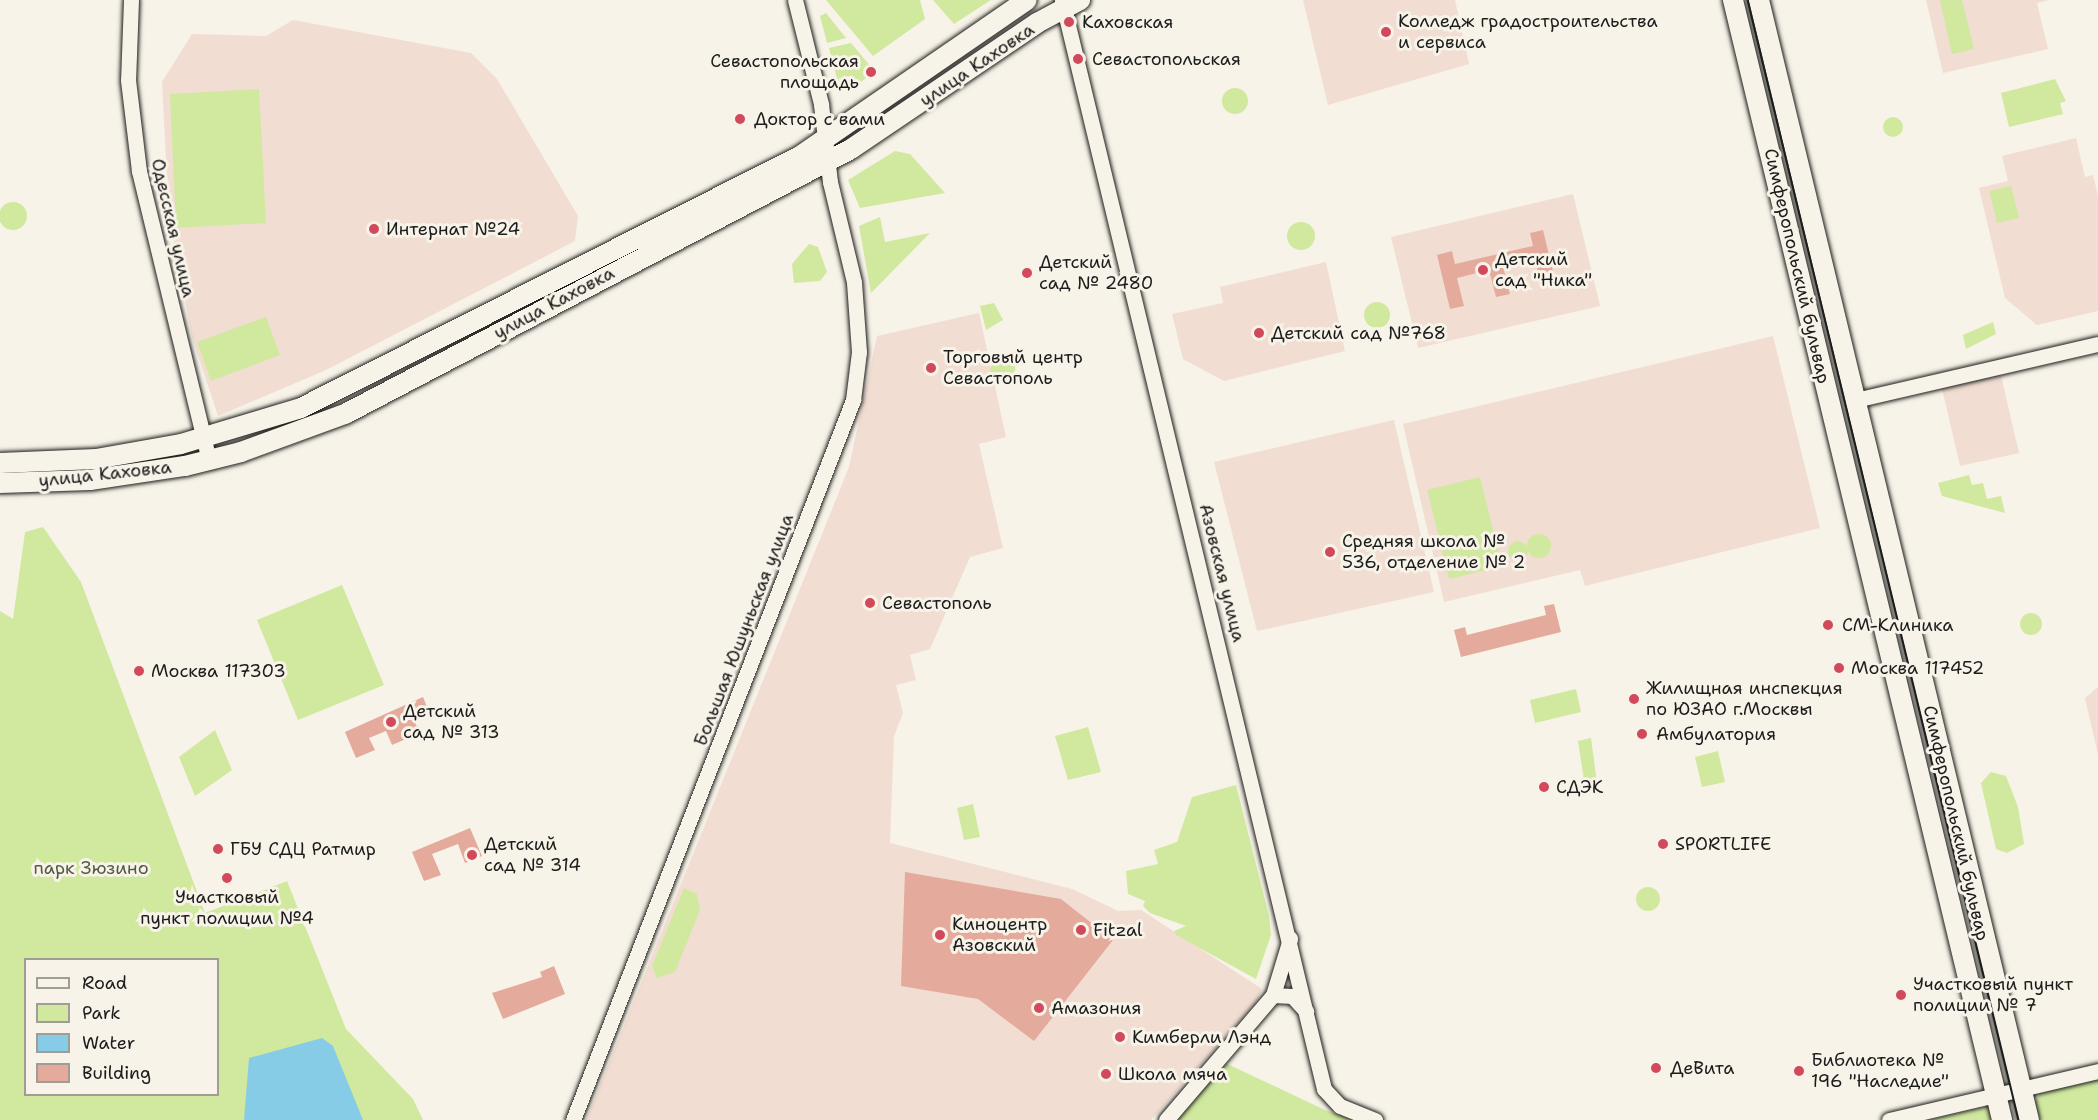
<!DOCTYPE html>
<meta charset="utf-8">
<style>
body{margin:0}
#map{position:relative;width:2098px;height:1120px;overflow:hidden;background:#f7f3e8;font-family:"Shantell Sans",sans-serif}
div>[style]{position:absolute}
.built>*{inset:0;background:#f1ddd2}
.green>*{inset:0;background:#d0e99f}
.round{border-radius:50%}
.water>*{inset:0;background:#86cce7}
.building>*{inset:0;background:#e4ab9d}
.roads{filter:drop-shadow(0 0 2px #1c1c1c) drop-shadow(0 0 2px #1c1c1c)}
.minor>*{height:15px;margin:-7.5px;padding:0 7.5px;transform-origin:7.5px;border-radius:7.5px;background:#f7f3e8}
.major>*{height:20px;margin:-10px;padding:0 10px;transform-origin:10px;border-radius:10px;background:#f7f3e8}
.tram>*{height:1.5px;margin:-0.75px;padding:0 0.75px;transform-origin:0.75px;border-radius:0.75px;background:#1c1c1c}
.dots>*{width:16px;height:16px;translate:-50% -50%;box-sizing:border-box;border:3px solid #f7f3e8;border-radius:50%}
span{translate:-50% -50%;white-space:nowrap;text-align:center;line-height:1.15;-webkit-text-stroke:6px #f7f3e8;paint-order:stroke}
.poi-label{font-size:18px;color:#1c1c1c}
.left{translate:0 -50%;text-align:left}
.right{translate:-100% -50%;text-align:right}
.street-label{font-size:18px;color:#1c1c1c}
.park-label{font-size:18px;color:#525a43}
.legend{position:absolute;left:24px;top:958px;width:195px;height:138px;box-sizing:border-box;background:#f7f3e8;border:2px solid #9f9d96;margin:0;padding:8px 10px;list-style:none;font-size:18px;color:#1c1c1c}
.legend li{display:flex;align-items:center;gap:12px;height:30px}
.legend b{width:30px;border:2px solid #9f9d96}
</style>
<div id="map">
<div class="built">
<div style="clip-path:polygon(1303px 0,1455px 0,1469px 64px,1328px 105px)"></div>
<div style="clip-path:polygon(1926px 0,2049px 0,2037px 3px,2048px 49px,1943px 73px)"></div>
<div style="clip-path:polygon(293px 20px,471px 53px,497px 79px,578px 216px,575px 241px,326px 370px,218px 416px,192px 337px,169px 216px,162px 82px,192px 34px,266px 36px)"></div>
<div style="clip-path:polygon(2076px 138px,2085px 177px,2093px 175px,2098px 196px,2098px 311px,2037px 325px,2005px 298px,1979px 188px,2008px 181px,2002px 156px)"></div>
<div style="clip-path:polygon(1573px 194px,1600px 306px,1418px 348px,1391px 237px)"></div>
<div style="clip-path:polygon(1326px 262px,1345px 351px,1224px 381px,1183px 359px,1172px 314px,1223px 303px,1220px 287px)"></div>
<div style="clip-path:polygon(979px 313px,1006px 437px,979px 444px,1003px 548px,970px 557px,930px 649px,910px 655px,916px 680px,896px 685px,903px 713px,894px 736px,890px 843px,1072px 889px,1118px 911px,1141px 910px,1262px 989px,1256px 1002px,1151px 1120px,586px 1120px,849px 467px,877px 336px)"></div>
<div style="clip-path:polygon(1773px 336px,1820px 528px,1585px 586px,1580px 570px,1444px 602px,1403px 424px)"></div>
<div style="clip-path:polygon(2000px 371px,2019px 453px,1960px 466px,1941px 384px)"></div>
<div style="clip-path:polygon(1394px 420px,1434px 592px,1257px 631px,1214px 462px)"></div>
<div style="clip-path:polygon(2098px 687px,2098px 755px,2085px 698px)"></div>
</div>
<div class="green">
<div style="clip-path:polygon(826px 0,920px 0,925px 19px,873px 56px)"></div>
<div style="clip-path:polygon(933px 0,991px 0,954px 24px)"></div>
<div style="clip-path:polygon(1940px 0,1962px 0,1974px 49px,1952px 54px)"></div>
<div style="clip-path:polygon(826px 13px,846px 38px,827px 43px,820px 16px)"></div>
<div style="clip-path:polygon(851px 43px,871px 67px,869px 76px,848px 91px,839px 86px,829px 48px)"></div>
<div style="clip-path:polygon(2055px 79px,2066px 101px,2060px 103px,2063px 114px,2009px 127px,2001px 93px)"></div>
<div class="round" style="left:1222px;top:88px;width:26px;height:26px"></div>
<div style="clip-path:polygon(259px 89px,266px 223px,176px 228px,170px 94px)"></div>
<div class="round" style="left:1883px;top:117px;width:20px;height:20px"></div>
<div style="clip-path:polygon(895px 151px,910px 154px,945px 193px,860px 208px,848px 180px)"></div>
<div style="clip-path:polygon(2011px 186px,2019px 218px,1997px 223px,1989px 191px)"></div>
<div class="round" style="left:-1px;top:202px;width:28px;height:28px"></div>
<div style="clip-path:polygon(880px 217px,885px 242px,930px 233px,871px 293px,859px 226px)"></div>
<div class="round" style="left:1287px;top:222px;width:28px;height:28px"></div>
<div style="clip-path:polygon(809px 244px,818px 247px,827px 272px,820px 281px,794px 283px,792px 264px)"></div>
<div class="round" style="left:1364px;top:302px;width:26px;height:26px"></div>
<div style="clip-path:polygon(994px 303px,1003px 320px,986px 330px,980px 306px)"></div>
<div style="clip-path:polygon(266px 317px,280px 355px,211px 381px,197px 342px)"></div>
<div style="clip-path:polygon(1993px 322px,1996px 334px,1966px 349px,1963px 335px)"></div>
<div class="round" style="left:990px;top:359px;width:26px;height:26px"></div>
<div style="clip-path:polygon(1969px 475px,1972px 485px,1983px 483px,1987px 499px,2001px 496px,2005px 513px,1942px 496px,1938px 483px)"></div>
<div style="clip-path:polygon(1480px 477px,1502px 566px,1449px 579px,1427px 490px)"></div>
<div style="clip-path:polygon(evenodd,43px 527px,81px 582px,205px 913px,287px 881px,346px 1029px,413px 1099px,423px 1120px,0 1120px,0 611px,13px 619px,25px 532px,43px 527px,26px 960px,218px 960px,218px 1094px,26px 1094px,26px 960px)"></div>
<div class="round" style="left:1527px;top:534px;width:24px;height:24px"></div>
<div class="round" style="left:1508px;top:541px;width:20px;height:20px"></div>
<div style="clip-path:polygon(342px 585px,384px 685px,298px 720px,257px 620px)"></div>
<div class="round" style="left:2020px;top:613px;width:22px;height:22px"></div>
<div style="clip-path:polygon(1576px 689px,1581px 712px,1535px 723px,1530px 700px)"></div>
<div style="clip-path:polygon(1088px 727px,1101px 772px,1068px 780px,1055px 736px)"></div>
<div style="clip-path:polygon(215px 730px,232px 770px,195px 796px,179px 757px)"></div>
<div style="clip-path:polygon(1591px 738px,1597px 783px,1585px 787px,1578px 741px)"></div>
<div style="clip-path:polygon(1718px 751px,1725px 782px,1702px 787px,1695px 757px)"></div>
<div style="clip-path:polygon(1991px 772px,2006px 776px,2018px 807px,2024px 844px,2007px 853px,1996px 849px,1981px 783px)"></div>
<div style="clip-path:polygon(1236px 785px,1269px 916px,1271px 935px,1256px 979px,1176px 935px,1174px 931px,1186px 926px,1150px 913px,1143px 906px,1145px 901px,1128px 894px,1126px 871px,1158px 864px,1154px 850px,1177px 842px,1192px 797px)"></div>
<div style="clip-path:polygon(973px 804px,980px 837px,964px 840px,957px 808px)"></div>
<div class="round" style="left:1636px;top:887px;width:24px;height:24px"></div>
<div style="clip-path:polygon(684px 888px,697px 894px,700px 910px,675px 972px,657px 978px,652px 966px)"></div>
<div style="clip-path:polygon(1219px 1060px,1325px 1110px,1355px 1120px,1178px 1120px)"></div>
<div style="clip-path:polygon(2098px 1077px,2098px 1120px,2038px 1120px,2034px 1104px,2041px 1091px)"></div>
<div style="clip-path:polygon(1993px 1105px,1997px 1120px,1930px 1120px)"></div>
</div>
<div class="water">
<div style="clip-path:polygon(322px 1038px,333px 1046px,363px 1120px,244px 1120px,249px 1058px)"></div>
</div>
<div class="building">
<div style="clip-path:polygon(1543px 230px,1556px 284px,1542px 288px,1535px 259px,1503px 267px,1510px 294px,1496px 297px,1489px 270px,1457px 278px,1464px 306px,1450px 309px,1437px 255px,1452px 251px,1455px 264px,1533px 246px,1530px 233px)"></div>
<div style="clip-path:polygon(1554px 604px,1561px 632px,1461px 657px,1454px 630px,1465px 627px,1467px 635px,1546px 615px,1544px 606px)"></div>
<div style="clip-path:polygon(423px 697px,427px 707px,411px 714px,420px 733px,392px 745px,386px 731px,369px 738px,375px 750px,356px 758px,345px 732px)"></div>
<div style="clip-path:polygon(470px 828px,482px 856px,465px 863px,458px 844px,432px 854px,441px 875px,424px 881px,412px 852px)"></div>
<div style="clip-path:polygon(905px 872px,1061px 899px,1113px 940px,1034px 1041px,978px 999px,901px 986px)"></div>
<div style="clip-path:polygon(554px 966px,565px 994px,503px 1019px,492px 993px,542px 977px,540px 972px)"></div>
</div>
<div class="roads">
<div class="minor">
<div style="left:131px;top:0;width:80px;rotate:92.1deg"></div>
<div style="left:128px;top:80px;width:92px;rotate:83.1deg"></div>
<div style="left:139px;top:171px;width:298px;rotate:76.4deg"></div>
<div style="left:1062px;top:0;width:1120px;rotate:76.47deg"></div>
<div style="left:1324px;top:1089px;width:23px;rotate:47deg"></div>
<div style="left:1340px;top:1106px;width:38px;rotate:22deg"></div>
<div style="left:1855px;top:400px;width:249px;rotate:-13deg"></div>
<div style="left:1273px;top:995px;width:19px;rotate:3deg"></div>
<div style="left:1292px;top:996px;width:21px;rotate:47deg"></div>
<div style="left:573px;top:1120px;width:773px;rotate:-68.75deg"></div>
<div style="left:853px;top:400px;width:48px;rotate:-82.9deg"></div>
<div style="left:859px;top:352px;width:70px;rotate:-94.1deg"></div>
<div style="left:854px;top:282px;width:103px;rotate:-103.5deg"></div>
<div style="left:830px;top:182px;width:79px;rotate:-96.6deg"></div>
<div style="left:821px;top:104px;width:107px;rotate:-104deg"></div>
<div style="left:1166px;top:1120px;width:165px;rotate:-49.4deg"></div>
<div style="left:1273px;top:995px;width:59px;rotate:-73.1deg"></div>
<div style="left:1889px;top:1120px;width:215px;rotate:-13.2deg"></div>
</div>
<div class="major">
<div style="left:1733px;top:0;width:1152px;rotate:76.49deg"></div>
<div style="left:1759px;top:0;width:1152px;rotate:76.45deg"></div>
<div style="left:0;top:463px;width:96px;rotate:-2.4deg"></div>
<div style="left:96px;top:459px;width:86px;rotate:-10deg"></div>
<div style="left:181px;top:444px;width:125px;rotate:-16.7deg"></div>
<div style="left:301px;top:408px;width:559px;rotate:-26.79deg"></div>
<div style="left:800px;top:156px;width:275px;rotate:-34.5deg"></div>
<div style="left:0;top:483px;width:90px;rotate:-1.9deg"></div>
<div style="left:90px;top:480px;width:96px;rotate:-8.4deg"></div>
<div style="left:185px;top:466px;width:58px;rotate:-14deg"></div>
<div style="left:241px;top:452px;width:111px;rotate:-20.1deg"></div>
<div style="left:345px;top:414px;width:571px;rotate:-27.64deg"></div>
<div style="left:851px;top:149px;width:225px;rotate:-34.1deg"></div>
<div style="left:1037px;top:23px;width:49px;rotate:-28.1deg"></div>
</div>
</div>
<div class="tram">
<div style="left:1748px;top:0;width:1152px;rotate:76.4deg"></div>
</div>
<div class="dots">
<div style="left:1069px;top:22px;background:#d1495b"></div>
<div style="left:1386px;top:32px;background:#d1495b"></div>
<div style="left:1078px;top:59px;background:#d1495b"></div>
<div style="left:871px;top:72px;background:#d1495b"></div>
<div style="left:740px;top:119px;background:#d1495b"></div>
<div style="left:374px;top:229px;background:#d1495b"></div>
<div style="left:1483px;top:270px;background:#d1495b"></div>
<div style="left:1027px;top:273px;background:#d1495b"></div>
<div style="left:1259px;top:333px;background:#d1495b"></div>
<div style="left:931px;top:368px;background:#d1495b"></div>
<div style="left:1330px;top:552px;background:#d1495b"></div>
<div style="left:870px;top:603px;background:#d1495b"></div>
<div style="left:1828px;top:625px;background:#d1495b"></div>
<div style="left:1839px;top:668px;background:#d1495b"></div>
<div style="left:139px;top:671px;background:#d1495b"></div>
<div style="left:1634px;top:699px;background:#d1495b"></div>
<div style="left:391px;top:722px;background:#d1495b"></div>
<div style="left:1642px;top:734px;background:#d1495b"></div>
<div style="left:1544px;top:787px;background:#d1495b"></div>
<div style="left:1663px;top:844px;background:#d1495b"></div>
<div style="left:218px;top:849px;background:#d1495b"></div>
<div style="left:472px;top:855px;background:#d1495b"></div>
<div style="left:227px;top:878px;background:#d1495b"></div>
<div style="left:1081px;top:930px;background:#d1495b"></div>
<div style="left:940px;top:935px;background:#d1495b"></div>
<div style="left:1901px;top:995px;background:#d1495b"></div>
<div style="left:1039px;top:1008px;background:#d1495b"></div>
<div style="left:1120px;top:1037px;background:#d1495b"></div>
<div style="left:1656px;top:1068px;background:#d1495b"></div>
<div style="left:1799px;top:1071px;background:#d1495b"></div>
<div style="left:1106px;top:1074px;background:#d1495b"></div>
</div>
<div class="poi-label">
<span class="left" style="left:1082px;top:22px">Каховская</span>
<span class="left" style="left:1398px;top:32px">Колледж градостроительства<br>и сервиса</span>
<span class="left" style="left:1092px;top:59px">Севастопольская</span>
<span class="right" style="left:859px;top:72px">Севастопольская<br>площадь</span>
<span class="left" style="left:754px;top:119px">Доктор с вами</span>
<span class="left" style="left:386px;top:229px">Интернат №24</span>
<span class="left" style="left:1495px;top:270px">Детский<br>сад "Ника"</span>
<span class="left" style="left:1039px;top:273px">Детский<br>сад № 2480</span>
<span class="left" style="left:1271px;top:333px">Детский сад №768</span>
<span class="left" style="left:943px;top:368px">Торговый центр<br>Севастополь</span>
<span class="left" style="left:1342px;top:552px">Средняя школа №<br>536, отделение № 2</span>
<span class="left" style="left:882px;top:603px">Севастополь</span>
<span class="left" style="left:1842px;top:625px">СМ-Клиника</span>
<span class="left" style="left:1851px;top:668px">Москва 117452</span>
<span class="left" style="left:151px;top:671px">Москва 117303</span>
<span class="left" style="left:1646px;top:699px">Жилищная инспекция<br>по ЮЗАО г.Москвы</span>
<span class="left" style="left:403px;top:722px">Детский<br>сад № 313</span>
<span class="left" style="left:1656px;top:734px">Амбулатория</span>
<span class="left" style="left:1556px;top:787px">СДЭК</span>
<span class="left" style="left:1675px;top:844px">SPORTLIFE</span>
<span class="left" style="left:484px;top:855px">Детский<br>сад № 314</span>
<span class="left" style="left:230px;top:849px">ГБУ СДЦ Ратмир</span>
<span style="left:227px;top:908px">Участковый<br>пункт полиции №4</span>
<span class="left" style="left:952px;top:935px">Киноцентр<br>Азовский</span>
<span class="left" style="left:1093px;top:930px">Fitzal</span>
<span class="left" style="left:1913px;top:995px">Участковый пункт<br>полиции № 7</span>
<span class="left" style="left:1051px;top:1008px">Амазония</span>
<span class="left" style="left:1132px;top:1037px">Кимберли Лэнд</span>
<span class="left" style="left:1811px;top:1071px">Библиотека №<br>196 "Наследие"</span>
<span class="left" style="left:1670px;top:1068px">ДеВита</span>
<span class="left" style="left:1118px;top:1074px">Школа мяча</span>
</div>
<div class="street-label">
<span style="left:977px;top:65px;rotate:-34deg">улица Каховка</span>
<span style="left:173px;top:228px;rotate:77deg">Одесская улица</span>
<span style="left:1797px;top:266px;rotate:77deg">Симферопольский бульвар</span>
<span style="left:554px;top:303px;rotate:-28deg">улица Каховка</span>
<span style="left:105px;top:474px;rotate:-6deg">улица Каховка</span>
<span style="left:1222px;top:573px;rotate:76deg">Азовская улица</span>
<span style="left:744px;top:630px;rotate:-69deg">Большая Юшуньская улица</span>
<span style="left:1956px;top:823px;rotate:77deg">Симферопольский бульвар</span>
</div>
<div class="park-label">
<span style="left:91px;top:868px">парк Зюзино</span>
</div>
<ul class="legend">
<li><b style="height:8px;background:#f7f3e8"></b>Road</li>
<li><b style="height:16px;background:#d0e99f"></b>Park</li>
<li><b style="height:16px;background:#86cce7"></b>Water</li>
<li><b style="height:16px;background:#e4ab9d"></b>Building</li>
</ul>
</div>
